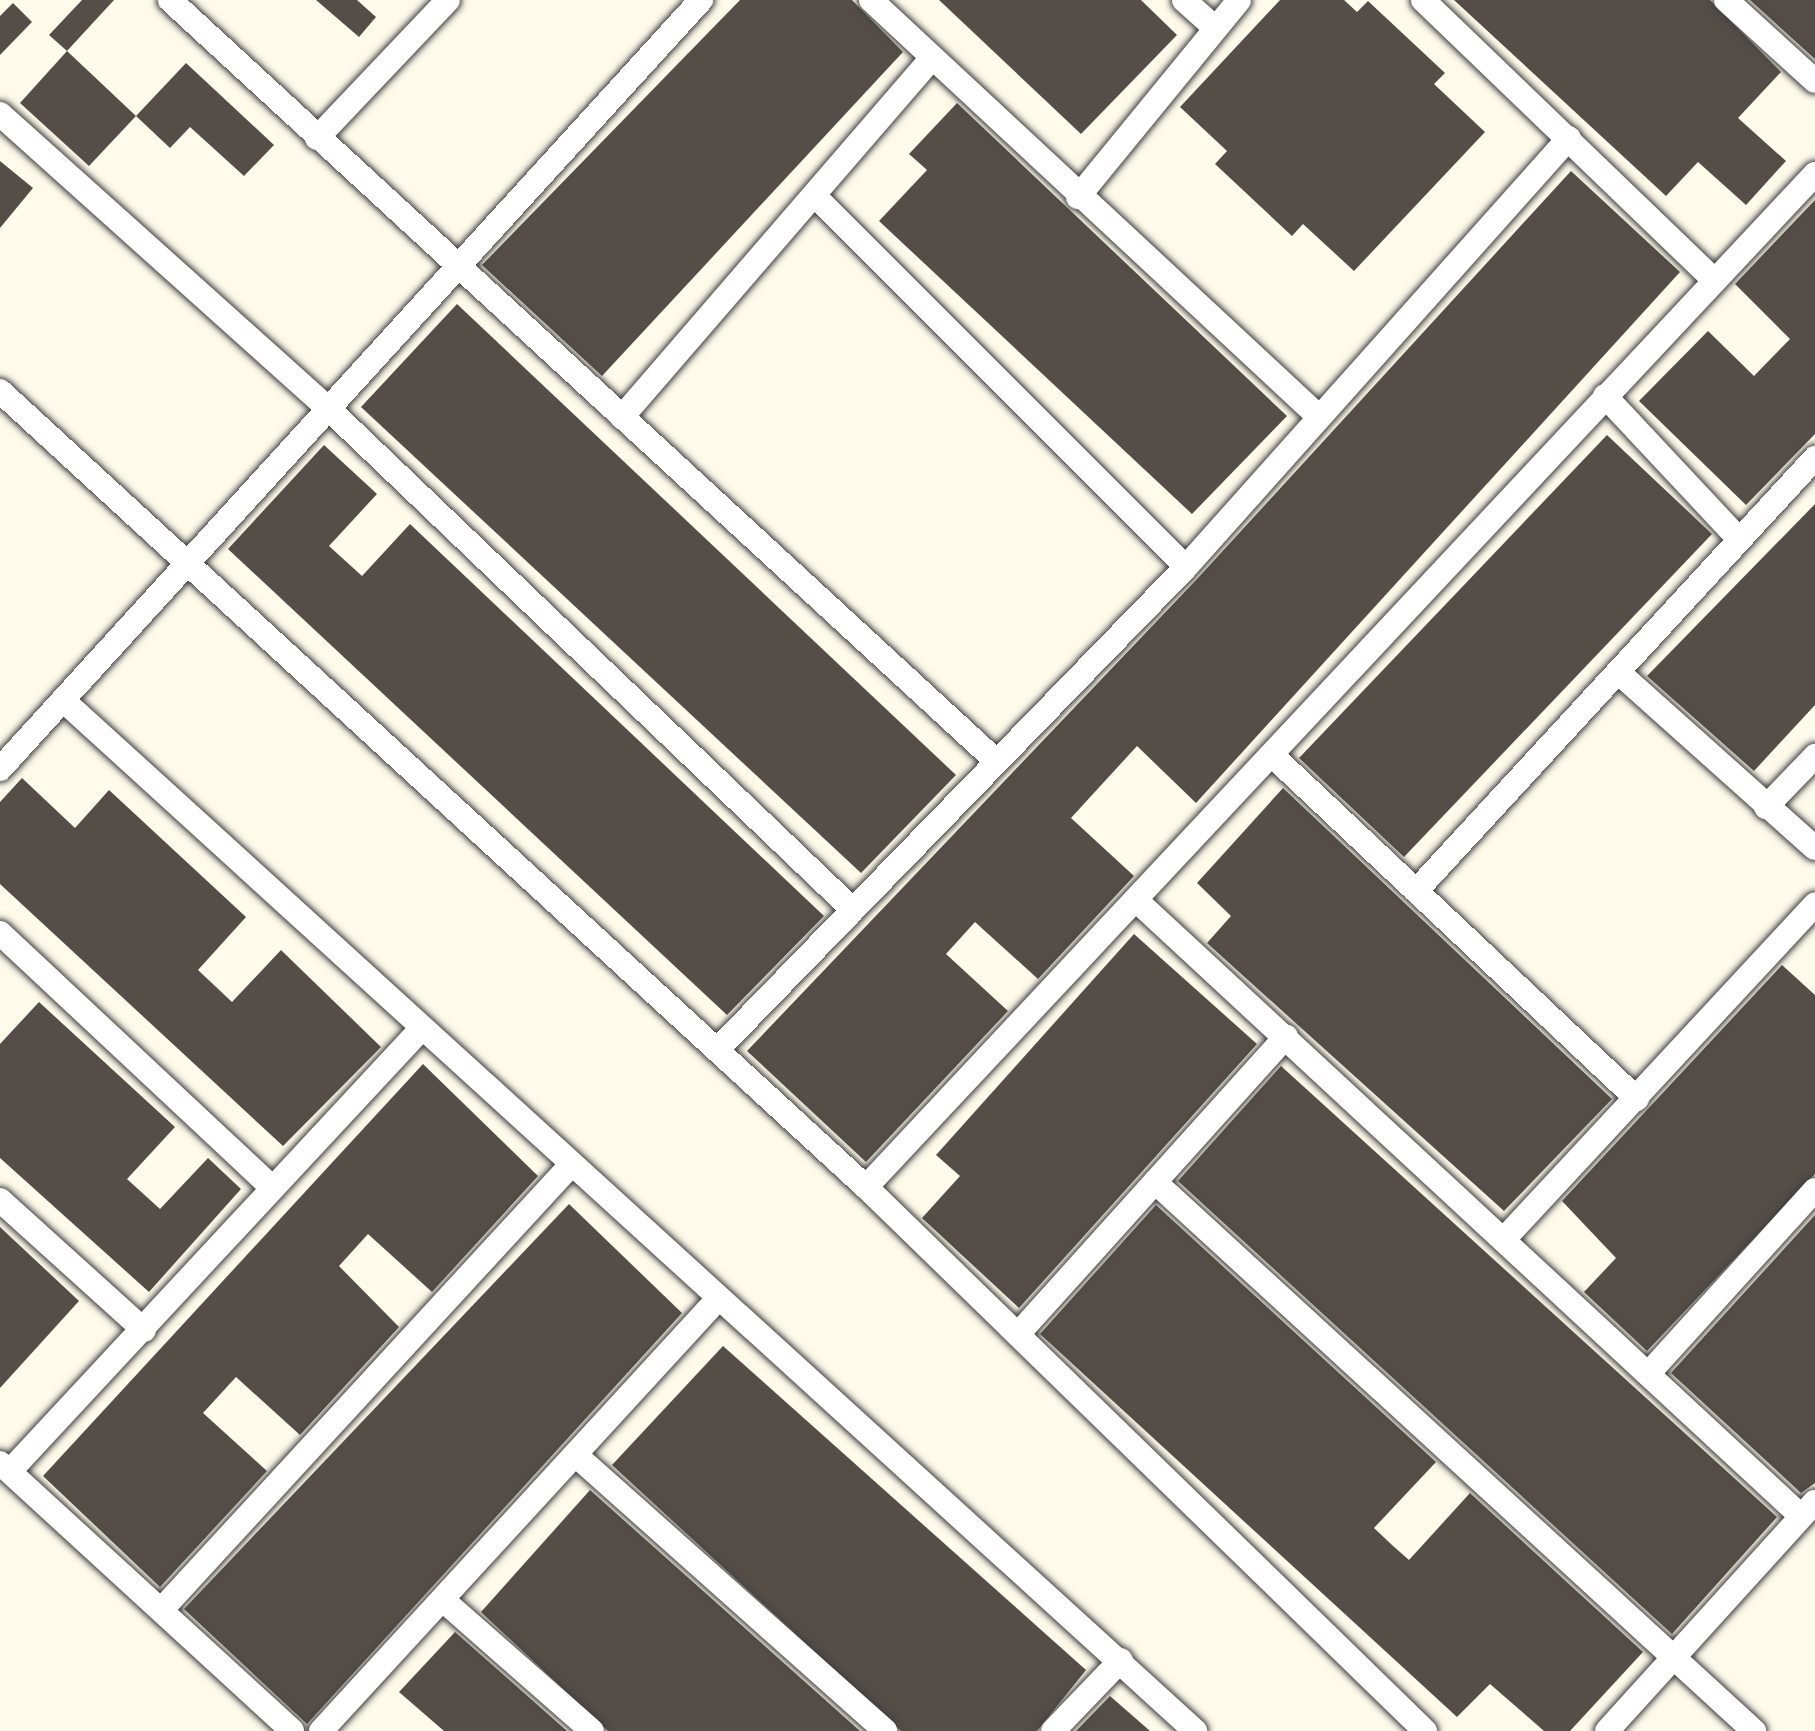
<!DOCTYPE html>
<style>
body{margin:0}
#map{position:relative;width:1815px;height:1731px;overflow:hidden;background:#fffbeb;font-family:"Source Serif 4",serif}
div>[style]{position:absolute}
.building>*{inset:0;background:#554d48}
.roads{filter:drop-shadow(0 0 3px #3f3f3f) drop-shadow(0 0 3px #3f3f3f)}
.minor>*{height:24px;margin:-12px;padding:0 12px;transform-origin:12px;border-radius:12px;background:#fff}
span{translate:-50% -50%;white-space:nowrap;text-align:center;line-height:1.15;-webkit-text-stroke:12px #fff;paint-order:stroke}
</style>
<div id="map">
<div class="building">
<div style="clip-path:polygon(82px 0,114px 0,67px 51px,136px 116px,186px 63px,274px 145px,244px 176px,190px 127px,170px 148px,136px 116px,89px 166px,20px 103px,67px 51px,49px 35px)"></div>
<div style="clip-path:polygon(316px 0,357px 0,376px 17px,359px 37px)"></div>
<div style="clip-path:polygon(740px 0,852px 0,903px 52px,602px 376px,482px 265px)"></div>
<div style="clip-path:polygon(939px 0,1141px 0,1177px 35px,1081px 134px)"></div>
<div style="clip-path:polygon(1280px 0,1344px 0,1357px 12px,1368px 1px,1445px 73px,1434px 84px,1485px 132px,1354px 271px,1303px 224px,1292px 236px,1215px 164px,1227px 151px,1180px 107px)"></div>
<div style="clip-path:polygon(1454px 0,1710px 0,1781px 72px,1738px 118px,1786px 161px,1746px 205px,1698px 162px,1666px 196px)"></div>
<div style="clip-path:polygon(1750px 0,1815px 0,1815px 59px)"></div>
<div style="clip-path:polygon(13px 3px,32px 22px,0 55px,0 16px)"></div>
<div style="clip-path:polygon(957px 103px,1287px 416px,1192px 514px,879px 221px,927px 170px,909px 154px)"></div>
<div style="clip-path:polygon(0 161px,33px 188px,0 228px)"></div>
<div style="clip-path:polygon(1571px 171px,1680px 272px,1196px 803px,1137px 746px,1071px 818px,1134px 876px,1038px 979px,975px 922px,946px 954px,1008px 1011px,866px 1162px,747px 1051px,1198px 578px)"></div>
<div style="clip-path:polygon(1815px 200px,1815px 434px,1746px 505px,1639px 401px,1708px 331px,1754px 376px,1790px 339px,1735px 284px)"></div>
<div style="clip-path:polygon(457px 304px,956px 775px,861px 873px,361px 407px)"></div>
<div style="clip-path:polygon(1607px 435px,1712px 534px,1404px 857px,1299px 758px)"></div>
<div style="clip-path:polygon(324px 445px,377px 494px,329px 546px,362px 576px,410px 524px,824px 916px,727px 1015px,228px 549px)"></div>
<div style="clip-path:polygon(1815px 504px,1815px 705px,1754px 771px,1647px 676px)"></div>
<div style="clip-path:polygon(22px 778px,75px 828px,109px 790px,246px 917px,198px 970px,232px 1002px,281px 950px,381px 1047px,283px 1146px,0 884px,0 802px)"></div>
<div style="clip-path:polygon(1283px 788px,1612px 1099px,1504px 1211px,1207px 943px,1231px 916px,1197px 883px)"></div>
<div style="clip-path:polygon(1134px 934px,1257px 1044px,1019px 1308px,922px 1218px,960px 1176px,936px 1155px)"></div>
<div style="clip-path:polygon(1782px 965px,1815px 995px,1815px 1174px,1647px 1351px,1584px 1292px,1616px 1258px,1562px 1201px)"></div>
<div style="clip-path:polygon(39px 1002px,175px 1127px,127px 1179px,160px 1209px,208px 1158px,241px 1189px,149px 1292px,0 1158px,0 1044px)"></div>
<div style="clip-path:polygon(423px 1064px,538px 1176px,432px 1292px,368px 1234px,339px 1266px,399px 1327px,300px 1435px,236px 1377px,203px 1413px,267px 1471px,160px 1587px,43px 1476px)"></div>
<div style="clip-path:polygon(1281px 1066px,1777px 1517px,1672px 1634px,1178px 1181px)"></div>
<div style="clip-path:polygon(569px 1204px,682px 1313px,307px 1724px,184px 1609px)"></div>
<div style="clip-path:polygon(1156px 1205px,1436px 1462px,1374px 1528px,1392px 1545px,1409px 1560px,1470px 1493px,1643px 1652px,1570px 1731px,1544px 1731px,1490px 1684px,1457px 1717px,1040px 1334px)"></div>
<div style="clip-path:polygon(1815px 1215px,1815px 1483px,1801px 1493px,1671px 1373px)"></div>
<div style="clip-path:polygon(0 1227px,79px 1301px,0 1388px)"></div>
<div style="clip-path:polygon(723px 1346px,1086px 1670px,1037px 1731px,901px 1731px,612px 1465px)"></div>
<div style="clip-path:polygon(590px 1490px,860px 1731px,608px 1731px,481px 1612px)"></div>
<div style="clip-path:polygon(455px 1632px,567px 1731px,444px 1731px,399px 1692px)"></div>
<div style="clip-path:polygon(1110px 1696px,1150px 1731px,1076px 1731px)"></div>
</div>
<div class="roads">
<div class="minor">
<div style="left:170px;top:0;width:1119px;rotate:42.65deg"></div>
<div style="left:871px;top:0;width:609px;rotate:42.94deg"></div>
<div style="left:1184px;top:0;width:39px;rotate:42deg"></div>
<div style="left:1423px;top:0;width:400px;rotate:43.9deg"></div>
<div style="left:1726px;top:0;width:120px;rotate:42.3deg"></div>
<div style="left:0;top:114px;width:442px;rotate:41.9deg"></div>
<div style="left:329px;top:409px;width:725px;rotate:43.71deg"></div>
<div style="left:317px;top:138px;width:190px;rotate:-46.5deg"></div>
<div style="left:814px;top:195px;width:526px;rotate:45deg"></div>
<div style="left:1078px;top:197px;width:254px;rotate:-50.7deg"></div>
<div style="left:0;top:391px;width:1176px;rotate:42.59deg"></div>
<div style="left:866px;top:1187px;width:780px;rotate:44.22deg"></div>
<div style="left:1605px;top:396px;width:195px;rotate:46.9deg"></div>
<div style="left:622px;top:417px;width:474px;rotate:-49.2deg"></div>
<div style="left:1618px;top:672px;width:264px;rotate:41.8deg"></div>
<div style="left:64px;top:701px;width:1530px;rotate:42.32deg"></div>
<div style="left:1273px;top:756px;width:500px;rotate:43.3deg"></div>
<div style="left:0;top:769px;width:1041px;rotate:-47.65deg"></div>
<div style="left:1766px;top:807px;width:71px;rotate:-46.1deg"></div>
<div style="left:1416px;top:891px;width:589px;rotate:-47.34deg"></div>
<div style="left:1136px;top:900px;width:906px;rotate:42.81deg"></div>
<div style="left:0;top:933px;width:369px;rotate:43.1deg"></div>
<div style="left:717px;top:1050px;width:673px;rotate:-45.84deg"></div>
<div style="left:1186px;top:567px;width:575px;rotate:-48.24deg"></div>
<div style="left:1155px;top:1182px;width:813px;rotate:42.51deg"></div>
<div style="left:866px;top:1187px;width:1388px;rotate:-46.87deg"></div>
<div style="left:0;top:1200px;width:194px;rotate:42.1deg"></div>
<div style="left:1506px;top:1237px;width:454px;rotate:-47.1deg"></div>
<div style="left:1019px;top:1333px;width:399px;rotate:-48deg"></div>
<div style="left:1648px;top:1374px;width:248px;rotate:-47.8deg"></div>
<div style="left:579px;top:1458px;width:410px;rotate:41.7deg"></div>
<div style="left:0;top:1463px;width:396px;rotate:42.5deg"></div>
<div style="left:10px;top:1471px;width:605px;rotate:-47.08deg"></div>
<div style="left:443px;top:1600px;width:198px;rotate:41.3deg"></div>
<div style="left:164px;top:1607px;width:599px;rotate:-47.37deg"></div>
<div style="left:321px;top:1731px;width:584px;rotate:-47.43deg"></div>
<div style="left:1053px;top:1731px;width:98px;rotate:-46.2deg"></div>
<div style="left:1607px;top:1731px;width:309px;rotate:-47.8deg"></div>
</div>
</div>
</div>
